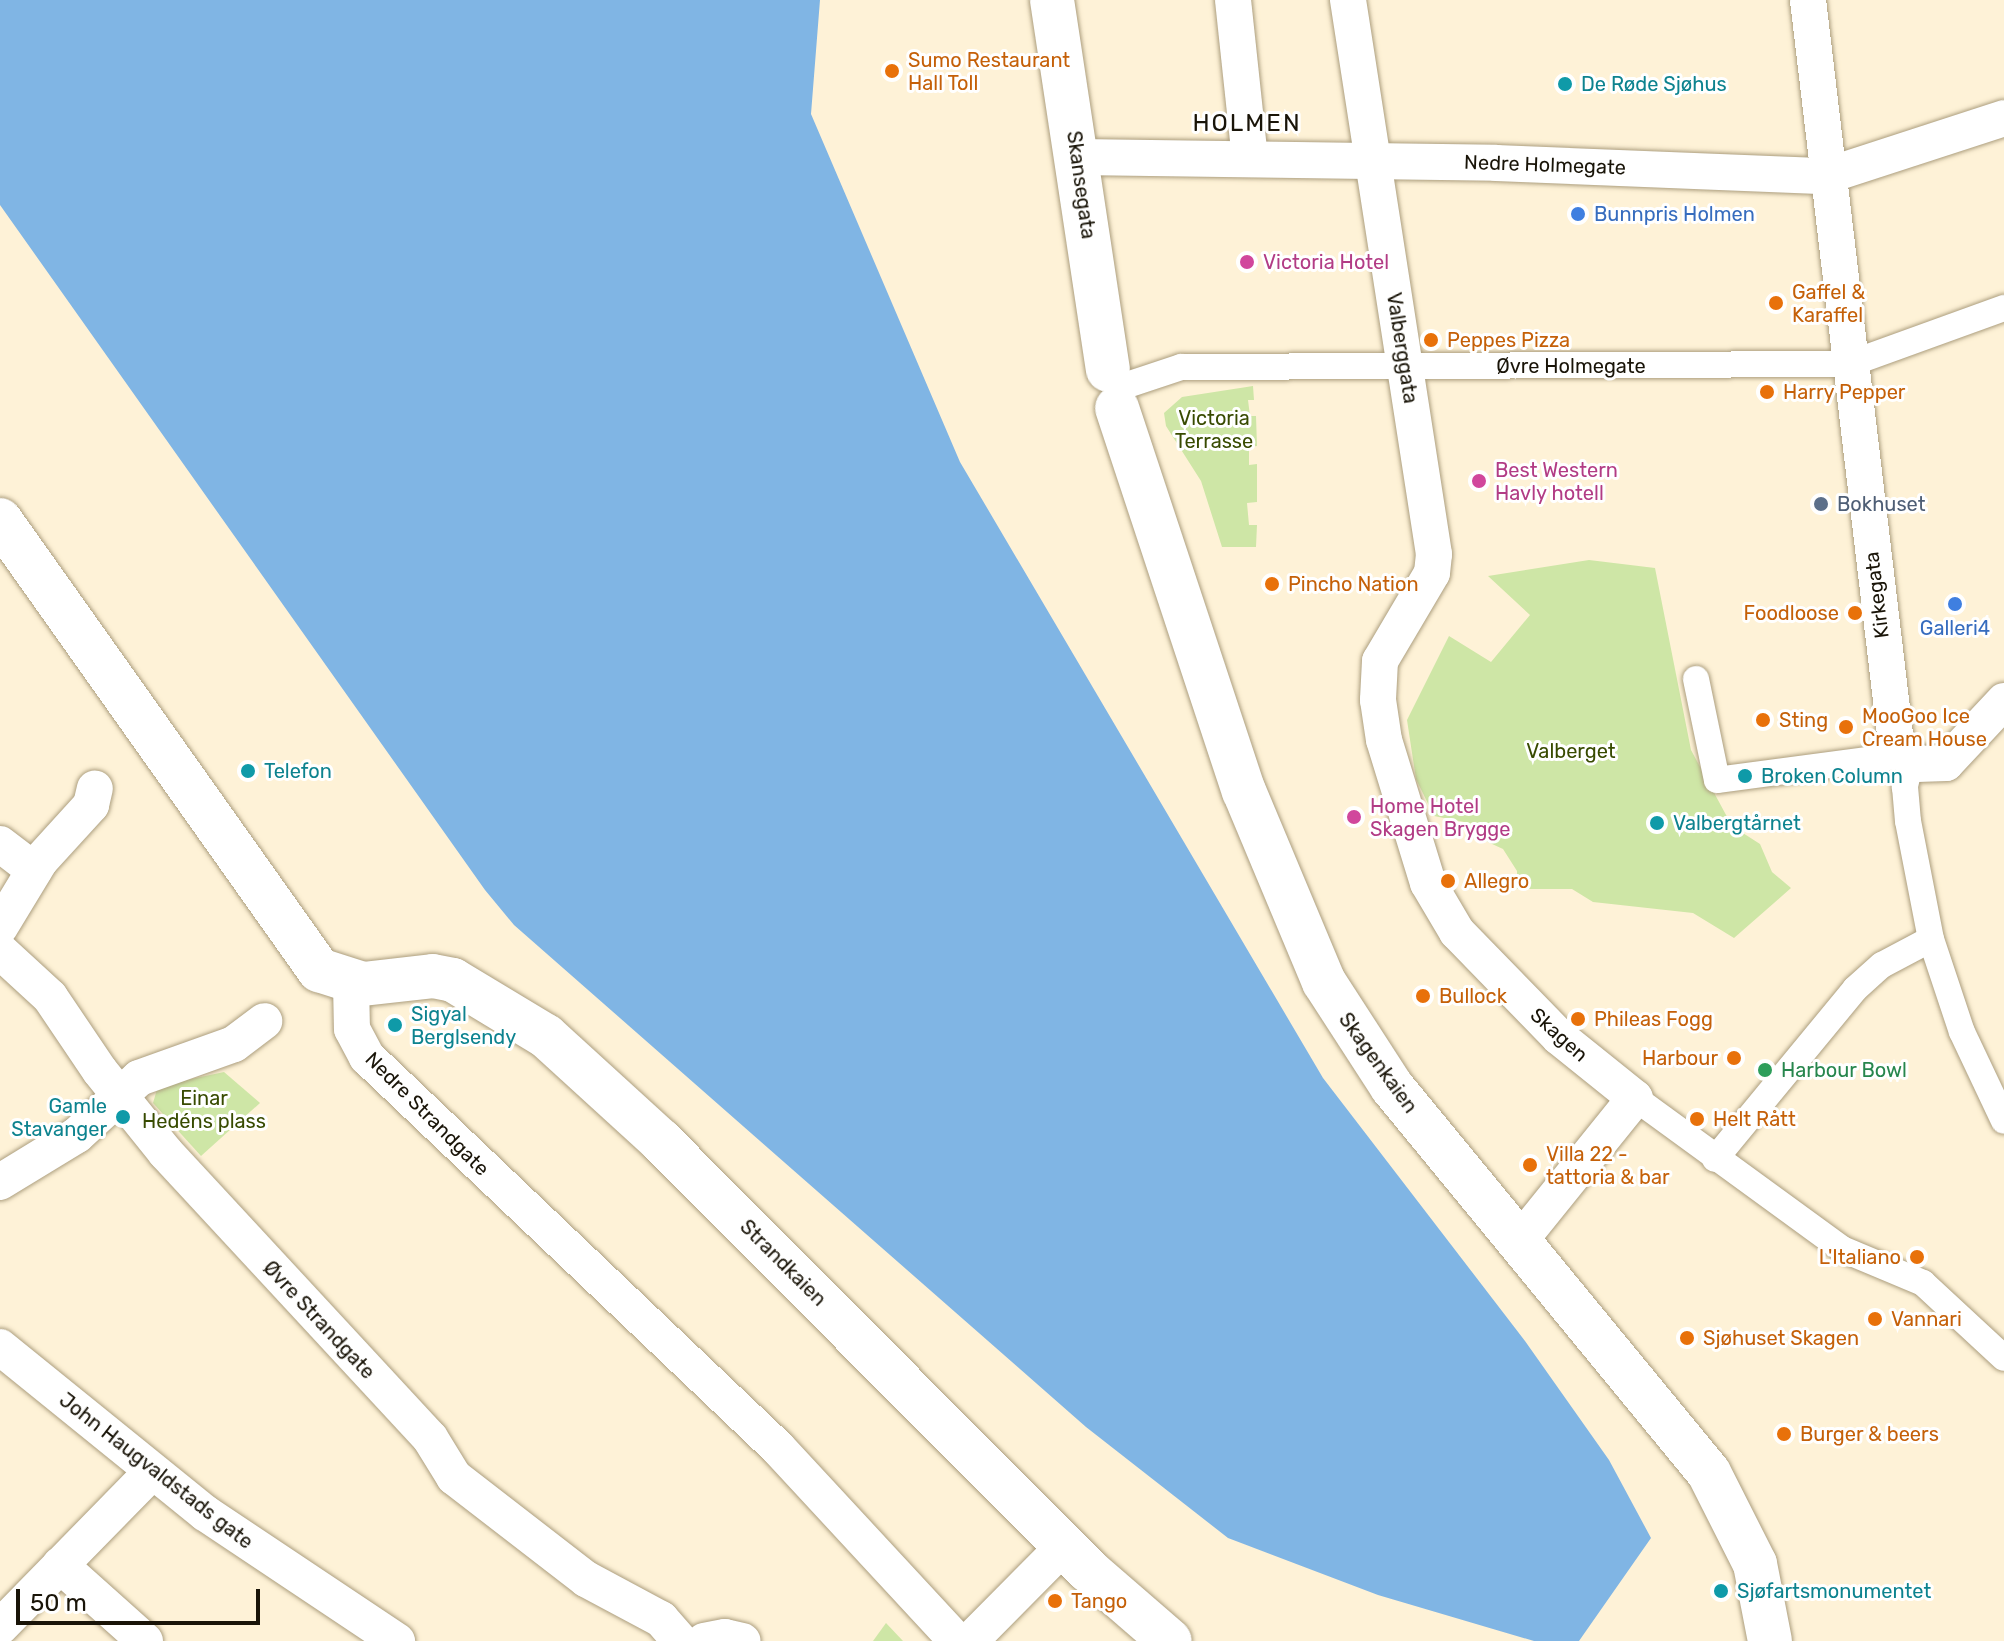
<!DOCTYPE html>
<meta charset="utf-8">
<style>
body{margin:0}
#map{position:relative;width:2004px;height:1641px;overflow:hidden;background:#fef2d7;font-family:Rubik,sans-serif}
div>[style]{position:absolute}
.green>*{inset:0;background:#cee6a6}
.water>*{inset:0;background:#80b5e4}
.roads{filter:drop-shadow(0 0 2px #ac9e7e) drop-shadow(0 0 2px #ac9e7e)}
.pedestrian>*{height:26px;margin:-13px;padding:0 13px;transform-origin:13px;border-radius:13px;background:#fff}
.minor>*{height:36px;margin:-18px;padding:0 18px;transform-origin:18px;border-radius:18px;background:#fff}
.tertiary>*{height:44px;margin:-22px;padding:0 22px;transform-origin:22px;border-radius:22px;background:#fff}
.dots>*{width:22px;height:22px;translate:-50% -50%;box-sizing:border-box;border:4px solid #fff;border-radius:50%}
span{translate:-50% -50%;white-space:nowrap;text-align:center;line-height:1.15;-webkit-text-stroke:6px #fff;paint-order:stroke}
.food-label{font-size:20px;color:#c56008}
.left{translate:0 -50%;text-align:left}
.right{translate:-100% -50%;text-align:right}
.culture-label{font-size:20px;color:#0d838f}
.street-label{font-size:20px;color:#191408}
.shop-label{font-size:20px;color:#366cbe}
.hotel-label{font-size:20px;color:#b23c85}
.park-label{font-size:20px;color:#384b01}
.service-label{font-size:20px;color:#4e5e75}
.leisure-label{font-size:20px;color:#27864d}
.quarter-label{font-size:24px;color:#191408;letter-spacing:2px}
.scale{position:absolute;left:16px;top:1589px;width:244px;height:36px;box-sizing:border-box;border:4px solid #191408;border-top:0;padding-left:10px;font-size:24px;line-height:28px;white-space:nowrap;color:#191408;-webkit-text-stroke:6px #fff;paint-order:stroke}
</style>
<div id="map">
<div class="green">
<div style="clip-path:polygon(1253px 386px,1254px 400px,1248px 400px,1250px 416px,1256px 416px,1257px 446px,1249px 447px,1249px 465px,1257px 464px,1257px 502px,1247px 503px,1249px 525px,1257px 525px,1256px 547px,1222px 547px,1201px 481px,1166px 426px,1164px 413px,1182px 397px)"></div>
<div style="clip-path:polygon(1589px 560px,1655px 568px,1691px 750px,1732px 826px,1760px 844px,1772px 872px,1791px 888px,1734px 938px,1693px 913px,1593px 902px,1572px 889px,1517px 889px,1517px 871px,1503px 849px,1479px 838px,1474px 824px,1434px 816px,1416px 779px,1407px 720px,1449px 636px,1491px 662px,1530px 615px,1488px 576px)"></div>
<div style="clip-path:polygon(224px 1072px,260px 1103px,201px 1156px,153px 1103px,158px 1086px)"></div>
<div style="clip-path:polygon(886px 1623px,903px 1641px,873px 1641px)"></div>
</div>
<div class="water">
<div style="clip-path:polygon(0 0,820px 0,811px 114px,960px 462px,1323px 1078px,1525px 1341px,1609px 1460px,1651px 1538px,1579px 1641px,1534px 1641px,1378px 1595px,1228px 1538px,1086px 1427px,514px 925px,485px 890px,0 205px)"></div>
</div>
<div class="roads">
<div class="pedestrian">
<div style="left:1130px;top:384px;width:54px;rotate:-18.4deg"></div>
<div style="left:1181px;top:367px;width:668px;rotate:-0.26deg"></div>
<div style="left:1849px;top:364px;width:165px;rotate:-19.9deg"></div>
<div style="left:1696px;top:679px;width:103px;rotate:78.3deg"></div>
<div style="left:1717px;top:780px;width:190px;rotate:-7.6deg"></div>
<div style="left:1911px;top:760px;width:28px;rotate:103deg"></div>
<div style="left:1905px;top:787px;width:34px;rotate:85deg"></div>
<div style="left:1908px;top:821px;width:120px;rotate:79deg"></div>
<div style="left:1931px;top:939px;width:98px;rotate:71.6deg"></div>
<div style="left:1962px;top:1032px;width:98px;rotate:64.7deg"></div>
<div style="left:1635px;top:1098px;width:256px;rotate:36.1deg"></div>
<div style="left:1842px;top:1249px;width:88px;rotate:22.8deg"></div>
<div style="left:1923px;top:1283px;width:110px;rotate:42.8deg"></div>
<div style="left:1715px;top:1159px;width:220px;rotate:-50.5deg"></div>
<div style="left:1855px;top:989px;width:36px;rotate:-42deg"></div>
<div style="left:1882px;top:965px;width:55px;rotate:-28deg"></div>
</div>
<div class="minor">
<div style="left:1233px;top:0;width:159px;rotate:83.9deg"></div>
<div style="left:1348px;top:0;width:561px;rotate:81.18deg"></div>
<div style="left:1434px;top:554px;width:19px;rotate:96deg"></div>
<div style="left:1432px;top:573px;width:102px;rotate:120.6deg"></div>
<div style="left:1380px;top:661px;width:39px;rotate:93deg"></div>
<div style="left:1378px;top:700px;width:40px;rotate:81.5deg"></div>
<div style="left:1384px;top:740px;width:150px;rotate:72.9deg"></div>
<div style="left:1428px;top:883px;width:57px;rotate:59.4deg"></div>
<div style="left:1457px;top:932px;width:146px;rotate:45.8deg"></div>
<div style="left:1559px;top:1037px;width:97px;rotate:38.8deg"></div>
<div style="left:1635px;top:1098px;width:185px;rotate:128.9deg"></div>
<div style="left:1808px;top:0;width:747px;rotate:83.24deg"></div>
<div style="left:1896px;top:742px;width:30px;rotate:46deg"></div>
<div style="left:1917px;top:764px;width:29px;rotate:-2deg"></div>
<div style="left:1946px;top:763px;width:85px;rotate:-46.9deg"></div>
<div style="left:1078px;top:157px;width:418px;rotate:0.8deg"></div>
<div style="left:1496px;top:163px;width:330px;rotate:2.3deg"></div>
<div style="left:1826px;top:176px;width:187px;rotate:-18deg"></div>
<div style="left:0;top:844px;width:43px;rotate:37.4deg"></div>
<div style="left:0;top:927px;width:77px;rotate:-58.8deg"></div>
<div style="left:40px;top:861px;width:76px;rotate:-47.7deg"></div>
<div style="left:91px;top:805px;width:17px;rotate:-77deg"></div>
<div style="left:0;top:951px;width:68px;rotate:42.6deg"></div>
<div style="left:50px;top:997px;width:89px;rotate:56deg"></div>
<div style="left:100px;top:1071px;width:105px;rotate:51.2deg"></div>
<div style="left:166px;top:1153px;width:388px;rotate:47.2deg"></div>
<div style="left:430px;top:1438px;width:46px;rotate:58.4deg"></div>
<div style="left:454px;top:1477px;width:167px;rotate:37.7deg"></div>
<div style="left:586px;top:1579px;width:85px;rotate:28.1deg"></div>
<div style="left:661px;top:1619px;width:29px;rotate:49deg"></div>
<div style="left:351px;top:983px;width:46px;rotate:88.8deg"></div>
<div style="left:352px;top:1029px;width:32px;rotate:62deg"></div>
<div style="left:367px;top:1057px;width:567px;rotate:43.57deg"></div>
<div style="left:778px;top:1448px;width:263px;rotate:47.2deg"></div>
<div style="left:0;top:1182px;width:90px;rotate:-31.4deg"></div>
<div style="left:77px;top:1135px;width:84px;rotate:-42.6deg"></div>
<div style="left:139px;top:1078px;width:101px;rotate:-19.7deg"></div>
<div style="left:234px;top:1044px;width:38px;rotate:-37deg"></div>
<div style="left:0;top:1347px;width:264px;rotate:39deg"></div>
<div style="left:205px;top:1513px;width:231px;rotate:33.7deg"></div>
<div style="left:60px;top:1565px;width:114px;rotate:41.8deg"></div>
<div style="left:0;top:1627px;width:217px;rotate:-45.6deg"></div>
<div style="left:704px;top:1641px;width:21px;rotate:-11deg"></div>
<div style="left:725px;top:1637px;width:18px;rotate:13deg"></div>
<div style="left:970px;top:1641px;width:135px;rotate:-45.3deg"></div>
</div>
<div class="tertiary">
<div style="left:1052px;top:0;width:374px;rotate:81.4deg"></div>
<div style="left:1117px;top:408px;width:404px;rotate:71.7deg"></div>
<div style="left:1244px;top:791px;width:207px;rotate:67.3deg"></div>
<div style="left:1324px;top:982px;width:125px;rotate:57.1deg"></div>
<div style="left:1392px;top:1087px;width:499px;rotate:50.6deg"></div>
<div style="left:1709px;top:1473px;width:102px;rotate:63.2deg"></div>
<div style="left:1755px;top:1564px;width:78px;rotate:79deg"></div>
<div style="left:0;top:520px;width:552px;rotate:54.67deg"></div>
<div style="left:319px;top:970px;width:46px;rotate:17.7deg"></div>
<div style="left:363px;top:984px;width:70px;rotate:-6.5deg"></div>
<div style="left:433px;top:976px;width:20px;rotate:11deg"></div>
<div style="left:453px;top:980px;width:109px;rotate:31.1deg"></div>
<div style="left:546px;top:1036px;width:156px;rotate:42.4deg"></div>
<div style="left:661px;top:1141px;width:605px;rotate:45.13deg"></div>
<div style="left:1088px;top:1570px;width:108px;rotate:40.9deg"></div>
</div>
</div>
<div class="dots">
<div style="left:892px;top:71px;background:#e8710a"></div>
<div style="left:1565px;top:84px;background:#0f9aa8"></div>
<div style="left:1578px;top:214px;background:#3f7fe0"></div>
<div style="left:1247px;top:262px;background:#d1479c"></div>
<div style="left:1776px;top:303px;background:#e8710a"></div>
<div style="left:1431px;top:340px;background:#e8710a"></div>
<div style="left:1767px;top:392px;background:#e8710a"></div>
<div style="left:1479px;top:481px;background:#d1479c"></div>
<div style="left:1821px;top:504px;background:#5c6f8a"></div>
<div style="left:1272px;top:584px;background:#e8710a"></div>
<div style="left:1955px;top:604px;background:#3f7fe0"></div>
<div style="left:1855px;top:613px;background:#e8710a"></div>
<div style="left:1763px;top:720px;background:#e8710a"></div>
<div style="left:1846px;top:727px;background:#e8710a"></div>
<div style="left:248px;top:771px;background:#0f9aa8"></div>
<div style="left:1745px;top:776px;background:#0f9aa8"></div>
<div style="left:1354px;top:817px;background:#d1479c"></div>
<div style="left:1657px;top:823px;background:#0f9aa8"></div>
<div style="left:1448px;top:881px;background:#e8710a"></div>
<div style="left:1423px;top:996px;background:#e8710a"></div>
<div style="left:1578px;top:1019px;background:#e8710a"></div>
<div style="left:395px;top:1025px;background:#0f9aa8"></div>
<div style="left:1734px;top:1058px;background:#e8710a"></div>
<div style="left:1765px;top:1070px;background:#2e9e5b"></div>
<div style="left:123px;top:1117px;background:#0f9aa8"></div>
<div style="left:1697px;top:1119px;background:#e8710a"></div>
<div style="left:1530px;top:1165px;background:#e8710a"></div>
<div style="left:1917px;top:1257px;background:#e8710a"></div>
<div style="left:1875px;top:1319px;background:#e8710a"></div>
<div style="left:1687px;top:1338px;background:#e8710a"></div>
<div style="left:1784px;top:1434px;background:#e8710a"></div>
<div style="left:1721px;top:1591px;background:#0f9aa8"></div>
<div style="left:1055px;top:1601px;background:#e8710a"></div>
</div>
<div class="food-label">
<span class="left" style="left:908px;top:72px">Sumo Restaurant<br>Hall Toll</span>
<span class="left" style="left:1792px;top:304px">Gaffel &amp;<br>Karaffel</span>
<span class="left" style="left:1447px;top:340px">Peppes Pizza</span>
<span class="left" style="left:1783px;top:392px">Harry Pepper</span>
<span class="left" style="left:1288px;top:584px">Pincho Nation</span>
<span class="right" style="left:1839px;top:613px">Foodloose</span>
<span class="left" style="left:1862px;top:728px">MooGoo Ice<br>Cream House</span>
<span class="left" style="left:1779px;top:720px">Sting</span>
<span class="left" style="left:1464px;top:881px">Allegro</span>
<span class="left" style="left:1439px;top:996px">Bullock</span>
<span class="left" style="left:1594px;top:1019px">Phileas Fogg</span>
<span class="right" style="left:1718px;top:1058px">Harbour</span>
<span class="left" style="left:1713px;top:1119px">Helt Rått</span>
<span class="left" style="left:1546px;top:1166px">Villa 22 -<br>tattoria &amp; bar</span>
<span class="right" style="left:1901px;top:1257px">L'Italiano</span>
<span class="left" style="left:1891px;top:1319px">Vannari</span>
<span class="left" style="left:1703px;top:1338px">Sjøhuset Skagen</span>
<span class="left" style="left:1800px;top:1434px">Burger &amp; beers</span>
<span class="left" style="left:1071px;top:1601px">Tango</span>
</div>
<div class="culture-label">
<span class="left" style="left:1581px;top:84px">De Røde Sjøhus</span>
<span class="left" style="left:264px;top:771px">Telefon</span>
<span class="left" style="left:1761px;top:776px">Broken Column</span>
<span class="left" style="left:1673px;top:823px">Valbergtårnet</span>
<span class="left" style="left:411px;top:1026px">Sigyal<br>Berglsendy</span>
<span class="right" style="left:107px;top:1118px">Gamle<br>Stavanger</span>
<span class="left" style="left:1737px;top:1591px">Sjøfartsmonumentet</span>
</div>
<div class="street-label">
<span style="left:1545px;top:165px;rotate:2deg">Nedre Holmegate</span>
<span style="left:1081px;top:185px;rotate:82deg">Skansegata</span>
<span style="left:1402px;top:348px;rotate:81deg">Valberggata</span>
<span style="left:1571px;top:366px">Øvre Holmegate</span>
<span style="left:1877px;top:595px;rotate:-97deg">Kirkegata</span>
<span style="left:1559px;top:1035px;rotate:42deg">Skagen</span>
<span style="left:1378px;top:1063px;rotate:54deg">Skagenkaien</span>
<span style="left:427px;top:1114px;rotate:45deg">Nedre Strandgate</span>
<span style="left:783px;top:1263px;rotate:45deg">Strandkaien</span>
<span style="left:319px;top:1320px;rotate:47deg">Øvre Strandgate</span>
<span style="left:156px;top:1471px;rotate:38deg">John Haugvaldstads gate</span>
</div>
<div class="shop-label">
<span class="left" style="left:1594px;top:214px">Bunnpris Holmen</span>
<span style="left:1955px;top:628px">Galleri4</span>
</div>
<div class="hotel-label">
<span class="left" style="left:1263px;top:262px">Victoria Hotel</span>
<span class="left" style="left:1495px;top:482px">Best Western<br>Havly hotell</span>
<span class="left" style="left:1370px;top:818px">Home Hotel<br>Skagen Brygge</span>
</div>
<div class="park-label">
<span style="left:1214px;top:430px">Victoria<br>Terrasse</span>
<span style="left:1571px;top:751px">Valberget</span>
<span style="left:204px;top:1110px">Einar<br>Hedéns plass</span>
</div>
<div class="service-label">
<span class="left" style="left:1837px;top:504px">Bokhuset</span>
</div>
<div class="leisure-label">
<span class="left" style="left:1781px;top:1070px">Harbour Bowl</span>
</div>
<div class="quarter-label">
<span style="left:1247px;top:124px">HOLMEN</span>
</div>
<div class="scale">50 m</div>
</div>
